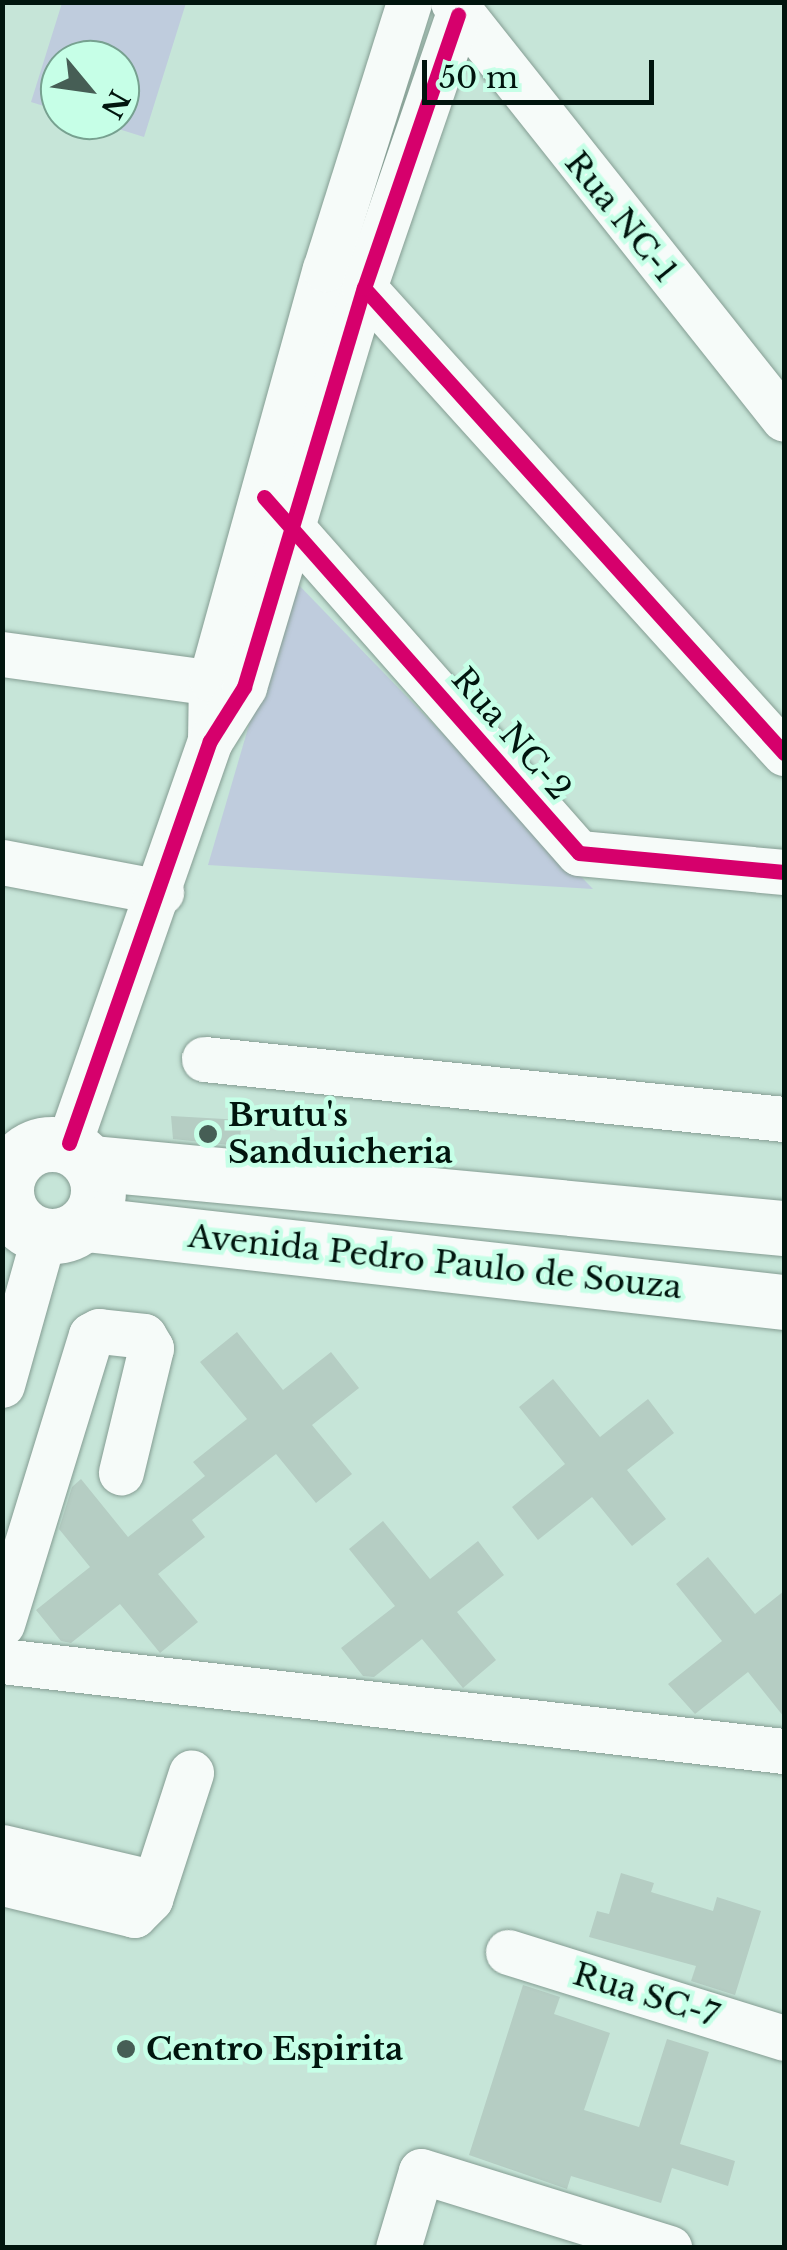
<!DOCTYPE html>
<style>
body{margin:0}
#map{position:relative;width:787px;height:2250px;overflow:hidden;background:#c6e5d8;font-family:"Libre Baskerville",serif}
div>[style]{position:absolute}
.green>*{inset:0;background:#bfccdd}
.building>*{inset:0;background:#b5cdc3}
.roads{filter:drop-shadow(0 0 2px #859d93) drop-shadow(0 0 2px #859d93)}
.minor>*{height:45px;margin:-22.5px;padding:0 22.5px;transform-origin:22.5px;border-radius:22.5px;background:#f6fbf9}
.major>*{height:55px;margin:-27.5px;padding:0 27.5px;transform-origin:27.5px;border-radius:27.5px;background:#f6fbf9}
.major>.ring{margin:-27.5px;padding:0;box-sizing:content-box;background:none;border:55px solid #f6fbf9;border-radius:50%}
.cycleway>*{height:15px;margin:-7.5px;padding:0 7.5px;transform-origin:7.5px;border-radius:7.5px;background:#d6006c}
.dots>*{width:28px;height:28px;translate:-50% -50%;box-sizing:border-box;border:5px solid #c6ffe7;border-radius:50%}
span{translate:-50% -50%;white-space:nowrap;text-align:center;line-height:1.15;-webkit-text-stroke:9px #c6ffe7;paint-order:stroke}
.street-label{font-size:32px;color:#01150e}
.poi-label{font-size:32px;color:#01150e;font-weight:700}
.left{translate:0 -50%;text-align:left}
.frame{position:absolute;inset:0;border:5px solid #01150e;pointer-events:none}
.north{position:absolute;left:40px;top:40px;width:100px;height:100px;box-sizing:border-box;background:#c6ffe7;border:2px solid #77a190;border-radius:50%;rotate:119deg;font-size:28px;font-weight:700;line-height:40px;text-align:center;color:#01150e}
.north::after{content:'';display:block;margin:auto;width:35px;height:45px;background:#465e55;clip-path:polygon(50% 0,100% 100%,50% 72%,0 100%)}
.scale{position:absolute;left:422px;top:60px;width:232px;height:45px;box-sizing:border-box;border:5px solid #01150e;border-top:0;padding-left:12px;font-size:30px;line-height:35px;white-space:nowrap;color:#01150e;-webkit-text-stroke:8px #c6ffe7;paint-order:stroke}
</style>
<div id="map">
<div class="green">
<div style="clip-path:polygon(62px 3px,186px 3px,144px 137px,90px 120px,120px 120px,120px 60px,60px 60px,60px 111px,31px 102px)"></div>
<div style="clip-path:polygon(292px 578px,593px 889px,208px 865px)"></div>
</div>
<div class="building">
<div style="clip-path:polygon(171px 1116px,242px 1120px,239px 1146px,173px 1139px)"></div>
<div style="clip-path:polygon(237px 1332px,283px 1390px,331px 1352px,359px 1388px,312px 1425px,352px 1474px,316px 1503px,276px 1454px,192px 1520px,205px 1537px,158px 1574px,198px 1622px,160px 1653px,120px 1604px,71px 1643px,61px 1641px,36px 1610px,90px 1567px,59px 1529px,72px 1487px,81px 1479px,128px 1537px,205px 1476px,193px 1462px,247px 1419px,200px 1362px)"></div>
<div style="clip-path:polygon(553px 1379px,600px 1437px,648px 1399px,674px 1433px,627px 1470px,666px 1519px,632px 1546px,592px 1497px,538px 1540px,512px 1507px,565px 1464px,519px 1407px)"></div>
<div style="clip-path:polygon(383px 1521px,430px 1579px,478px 1541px,504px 1575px,457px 1612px,496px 1660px,463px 1688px,422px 1639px,374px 1677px,363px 1676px,341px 1648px,395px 1606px,349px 1549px)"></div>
<div style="clip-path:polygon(708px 1557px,755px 1614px,784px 1591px,784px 1717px,748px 1672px,695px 1714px,668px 1684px,722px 1641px,676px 1584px)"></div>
<div style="clip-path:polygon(621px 1873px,654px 1883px,651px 1892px,713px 1911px,717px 1897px,761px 1911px,735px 1995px,691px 1981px,696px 1966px,589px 1937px,597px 1911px,609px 1914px)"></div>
<div style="clip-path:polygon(523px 1985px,560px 1997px,554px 2014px,610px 2033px,584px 2110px,639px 2127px,667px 2039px,709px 2052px,680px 2144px,735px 2161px,728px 2186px,672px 2168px,661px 2203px,571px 2176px,567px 2189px,469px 2155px)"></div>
</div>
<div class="roads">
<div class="minor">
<div style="left:453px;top:2px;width:532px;rotate:51.56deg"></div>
<div style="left:364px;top:288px;width:627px;rotate:47.91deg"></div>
<div style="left:279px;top:513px;width:453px;rotate:48.6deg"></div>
<div style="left:579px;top:853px;width:206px;rotate:5.3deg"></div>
<div style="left:2px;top:654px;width:237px;rotate:7.8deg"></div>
<div style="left:210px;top:741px;width:62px;rotate:-89.1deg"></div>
<div style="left:211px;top:679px;width:426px;rotate:-74.5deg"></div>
<div style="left:325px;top:269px;width:280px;rotate:-72.5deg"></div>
<div style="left:2px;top:862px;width:162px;rotate:10.7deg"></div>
<div style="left:204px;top:1059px;width:583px;rotate:5.91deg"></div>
<div style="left:69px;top:1143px;width:426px;rotate:-70.7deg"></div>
<div style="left:210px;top:741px;width:64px;rotate:-57.8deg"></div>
<div style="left:244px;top:687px;width:417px;rotate:-73.3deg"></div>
<div style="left:364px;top:288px;width:289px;rotate:-71deg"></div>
<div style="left:2px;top:1385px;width:155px;rotate:-74.3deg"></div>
<div style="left:2px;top:1624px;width:302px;rotate:-72.9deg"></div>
<div style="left:91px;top:1335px;width:9px;rotate:-27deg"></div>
<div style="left:99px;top:1331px;width:45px;rotate:6.3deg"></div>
<div style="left:144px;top:1336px;width:14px;rotate:60deg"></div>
<div style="left:151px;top:1348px;width:128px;rotate:103.6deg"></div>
<div style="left:2px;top:1661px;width:787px;rotate:6.57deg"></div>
<div style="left:2px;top:1847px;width:157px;rotate:13.2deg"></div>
<div style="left:2px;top:1883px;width:136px;rotate:13.6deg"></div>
<div style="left:134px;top:1915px;width:23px;rotate:-45deg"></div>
<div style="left:150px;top:1899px;width:133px;rotate:-72deg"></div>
<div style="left:508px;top:1952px;width:289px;rotate:17.3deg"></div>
<div style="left:398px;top:2248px;width:80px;rotate:-73.4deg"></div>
<div style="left:421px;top:2171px;width:260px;rotate:17.2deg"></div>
</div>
<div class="major">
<div class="ring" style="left:6px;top:1144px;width:37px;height:37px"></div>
<div style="left:91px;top:1163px;width:696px;rotate:5.36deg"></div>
<div style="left:86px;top:1224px;width:702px;rotate:6.38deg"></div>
</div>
</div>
<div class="cycleway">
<div style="left:364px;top:288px;width:627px;rotate:47.91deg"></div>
<div style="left:264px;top:497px;width:475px;rotate:48.5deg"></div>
<div style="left:579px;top:853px;width:206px;rotate:5.3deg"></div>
<div style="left:69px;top:1143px;width:426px;rotate:-70.7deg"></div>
<div style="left:210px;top:741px;width:64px;rotate:-57.8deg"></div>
<div style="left:244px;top:687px;width:417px;rotate:-73.3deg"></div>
<div style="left:364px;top:288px;width:289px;rotate:-71deg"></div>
</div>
<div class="dots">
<div style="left:208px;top:1134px;background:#465e55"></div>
<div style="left:126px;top:2049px;background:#465e55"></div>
</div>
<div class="street-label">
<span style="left:621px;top:217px;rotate:51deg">Rua NC-1</span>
<span style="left:511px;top:734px;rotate:49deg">Rua NC-2</span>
<span style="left:435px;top:1262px;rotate:6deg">Avenida Pedro Paulo de Souza</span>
<span style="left:646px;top:1995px;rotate:17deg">Rua SC-7</span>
</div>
<div class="poi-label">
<span class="left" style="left:228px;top:1134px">Brutu's<br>Sanduicheria</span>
<span class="left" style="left:146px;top:2049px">Centro Espirita</span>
</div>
<div class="frame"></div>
<div class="north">N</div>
<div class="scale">50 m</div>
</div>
